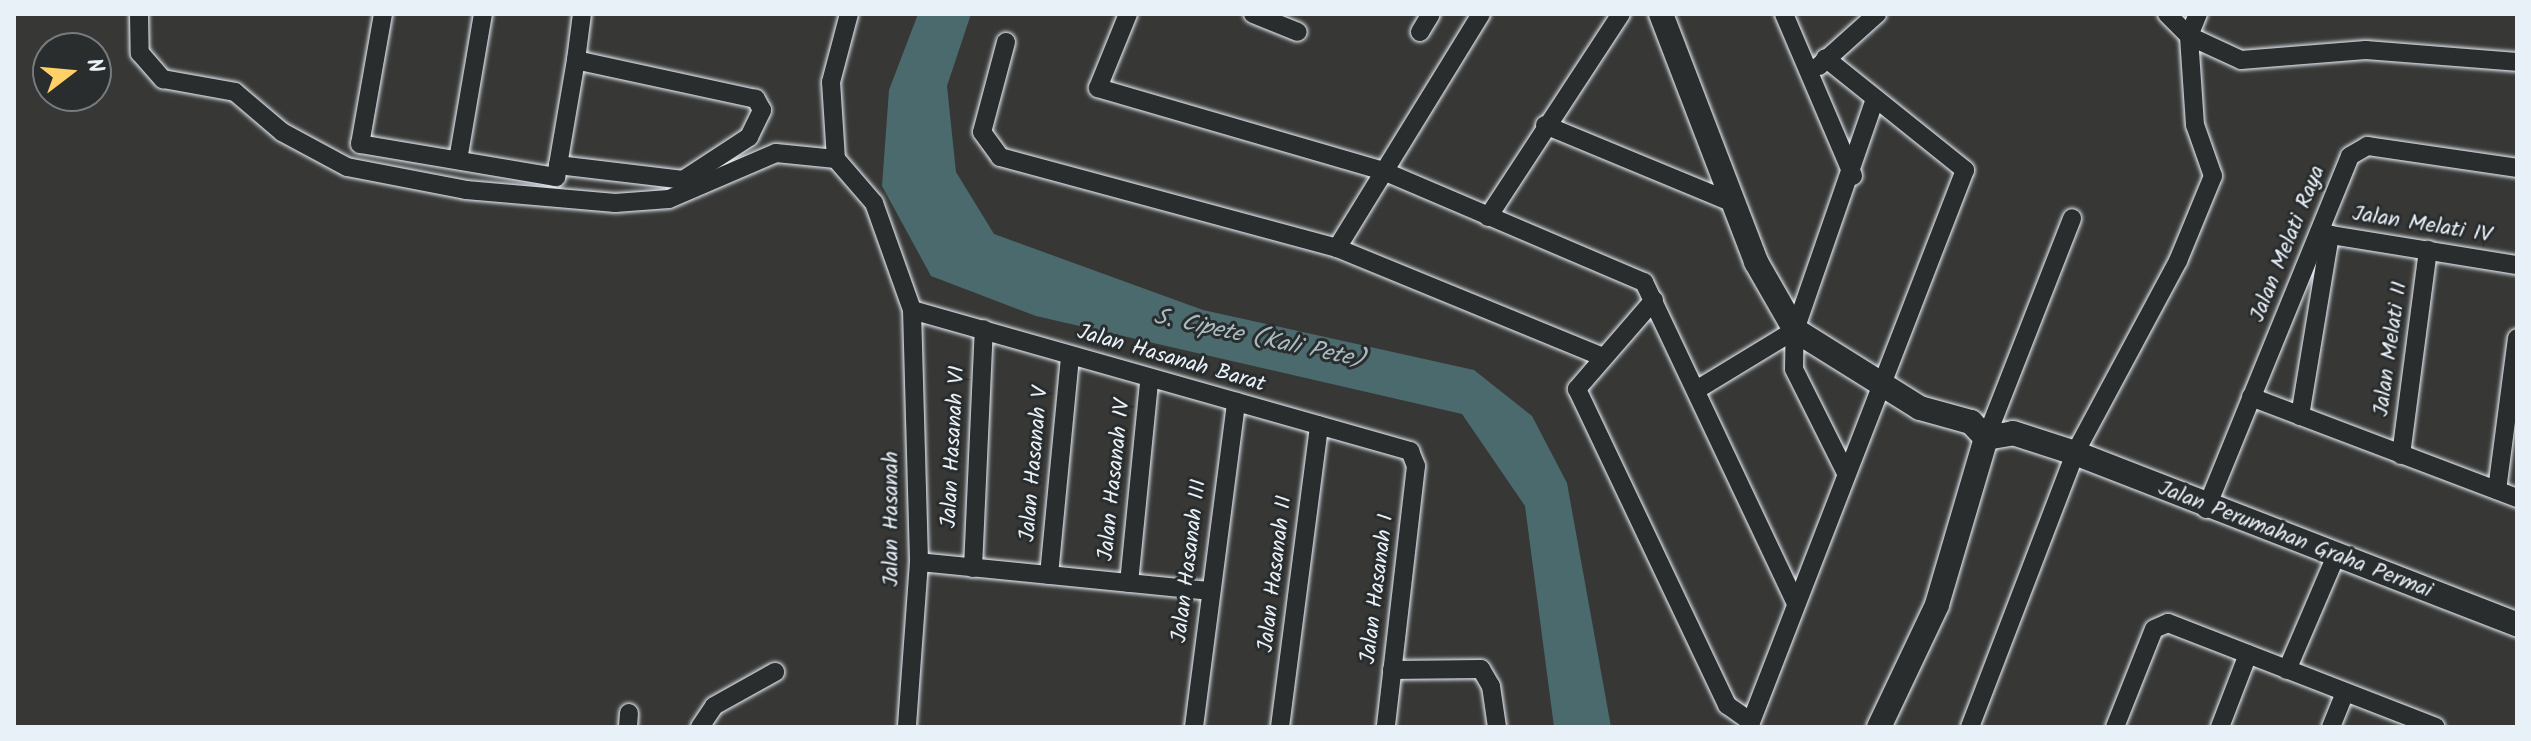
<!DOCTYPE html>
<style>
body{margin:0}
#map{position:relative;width:2531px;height:741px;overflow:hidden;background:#373735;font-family:Kalam,sans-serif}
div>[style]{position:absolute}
.water>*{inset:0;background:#4b6a6d}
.roads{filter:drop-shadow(0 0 2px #e8f1f8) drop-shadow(0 0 2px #e8f1f8)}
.minor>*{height:18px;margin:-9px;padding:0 9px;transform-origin:9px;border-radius:9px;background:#2a2d2e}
.tertiary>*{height:24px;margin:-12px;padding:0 12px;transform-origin:12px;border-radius:12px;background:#2a2d2e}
span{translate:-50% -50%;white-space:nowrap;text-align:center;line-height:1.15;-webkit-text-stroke:6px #2a2d2e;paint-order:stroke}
.street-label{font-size:22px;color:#e8f1f8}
.water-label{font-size:24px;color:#a9bbc0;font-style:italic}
.frame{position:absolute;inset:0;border:16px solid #e8f1f8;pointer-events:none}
.north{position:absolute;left:32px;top:32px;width:80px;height:80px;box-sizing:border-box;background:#2a2d2e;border:2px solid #767b7f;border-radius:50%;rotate:74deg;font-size:22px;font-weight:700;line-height:32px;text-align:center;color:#e8f1f8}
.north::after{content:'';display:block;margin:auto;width:28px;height:36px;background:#ffd166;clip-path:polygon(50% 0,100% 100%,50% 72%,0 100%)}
</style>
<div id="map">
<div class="water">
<div style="clip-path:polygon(918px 14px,971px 14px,947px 86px,956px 172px,994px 234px,1203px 310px,1474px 370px,1532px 416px,1567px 483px,1611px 727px,1554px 727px,1525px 506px,1462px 414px,1036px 316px,931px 276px,882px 186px,889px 90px)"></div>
</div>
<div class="roads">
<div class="minor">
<div style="left:139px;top:14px;width:39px;rotate:89deg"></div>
<div style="left:140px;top:53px;width:35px;rotate:49deg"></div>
<div style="left:163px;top:79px;width:73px;rotate:10.2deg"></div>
<div style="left:235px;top:92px;width:62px;rotate:40.4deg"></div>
<div style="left:282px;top:132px;width:74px;rotate:28.3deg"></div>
<div style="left:347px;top:167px;width:121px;rotate:10.9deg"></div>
<div style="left:466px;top:190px;width:150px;rotate:5deg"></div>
<div style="left:615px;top:203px;width:54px;rotate:-4.2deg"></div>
<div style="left:669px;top:199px;width:116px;rotate:-23.3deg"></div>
<div style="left:776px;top:153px;width:60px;rotate:5.7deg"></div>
<div style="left:836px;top:159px;width:58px;rotate:49.2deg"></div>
<div style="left:874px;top:203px;width:114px;rotate:70.4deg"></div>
<div style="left:912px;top:310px;width:252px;rotate:88.4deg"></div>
<div style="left:919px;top:562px;width:165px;rotate:94.2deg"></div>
<div style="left:383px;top:14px;width:132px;rotate:100deg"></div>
<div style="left:360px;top:144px;width:199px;rotate:9.6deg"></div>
<div style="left:556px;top:177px;width:119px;rotate:-80.3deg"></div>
<div style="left:1128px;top:14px;width:80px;rotate:112.1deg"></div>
<div style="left:1098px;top:88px;width:295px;rotate:16.2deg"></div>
<div style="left:1381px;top:170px;width:286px;rotate:23.1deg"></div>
<div style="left:1644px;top:282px;width:352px;rotate:64.7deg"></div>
<div style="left:1253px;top:14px;width:48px;rotate:21.8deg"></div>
<div style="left:1784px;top:14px;width:176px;rotate:66.9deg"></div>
<div style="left:2167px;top:14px;width:31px;rotate:45deg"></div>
<div style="left:2189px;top:36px;width:57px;rotate:24.8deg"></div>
<div style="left:2241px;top:60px;width:125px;rotate:-4.6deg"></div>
<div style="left:2366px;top:50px;width:151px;rotate:4.5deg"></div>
<div style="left:1420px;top:32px;width:21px;rotate:-59deg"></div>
<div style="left:1006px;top:42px;width:93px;rotate:104.9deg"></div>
<div style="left:982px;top:132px;width:31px;rotate:54deg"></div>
<div style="left:1000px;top:157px;width:349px;rotate:15.1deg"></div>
<div style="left:1337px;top:248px;width:287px;rotate:22.3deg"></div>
<div style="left:1819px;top:66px;width:78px;rotate:-41.9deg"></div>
<div style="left:1545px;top:125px;width:201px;rotate:22.5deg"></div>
<div style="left:836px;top:159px;width:77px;rotate:-93.7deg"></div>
<div style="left:831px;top:82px;width:70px;rotate:-75.2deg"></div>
<div style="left:458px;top:160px;width:148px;rotate:-80.3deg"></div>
<div style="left:558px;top:165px;width:126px;rotate:6.8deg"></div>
<div style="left:683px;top:180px;width:79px;rotate:-33.1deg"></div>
<div style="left:749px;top:137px;width:30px;rotate:-64deg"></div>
<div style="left:762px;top:110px;width:13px;rotate:-119deg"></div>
<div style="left:756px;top:99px;width:184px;rotate:-167.8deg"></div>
<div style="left:576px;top:60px;width:46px;rotate:-82.6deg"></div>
<div style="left:1488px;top:217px;width:243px;rotate:-56.8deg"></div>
<div style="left:2319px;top:233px;width:201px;rotate:9.2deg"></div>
<div style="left:1337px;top:248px;width:275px;rotate:-58.4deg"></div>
<div style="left:1654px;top:300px;width:118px;rotate:130.9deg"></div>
<div style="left:1577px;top:389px;width:350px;rotate:64.6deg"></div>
<div style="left:1727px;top:705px;width:29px;rotate:35deg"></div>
<div style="left:1751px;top:722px;width:592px;rotate:-68.81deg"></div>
<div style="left:1965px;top:170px;width:179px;rotate:-141.3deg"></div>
<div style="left:912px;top:310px;width:518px;rotate:15.81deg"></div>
<div style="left:1410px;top:451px;width:16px;rotate:68deg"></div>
<div style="left:1416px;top:466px;width:263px;rotate:96.6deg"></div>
<div style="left:1698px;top:389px;width:114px;rotate:-31.3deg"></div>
<div style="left:2251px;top:397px;width:285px;rotate:20.8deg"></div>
<div style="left:2300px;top:416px;width:184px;rotate:-80.6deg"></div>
<div style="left:1986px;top:438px;width:236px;rotate:-68.6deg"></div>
<div style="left:2401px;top:455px;width:207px;rotate:-82.5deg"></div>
<div style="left:1846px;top:473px;width:116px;rotate:-116.6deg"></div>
<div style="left:1794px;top:369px;width:39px;rotate:-89deg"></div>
<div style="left:1795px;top:330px;width:241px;rotate:-70.9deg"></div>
<div style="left:2497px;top:490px;width:153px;rotate:-82.5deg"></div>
<div style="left:2206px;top:509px;width:381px;rotate:-67.8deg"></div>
<div style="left:2350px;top:156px;width:20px;rotate:-30deg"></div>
<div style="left:2367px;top:146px;width:152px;rotate:8.3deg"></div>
<div style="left:919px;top:562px;width:292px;rotate:5.7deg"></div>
<div style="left:973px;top:568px;width:239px;rotate:-87.4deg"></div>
<div style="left:1049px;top:575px;width:220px;rotate:-84.5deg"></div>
<div style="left:1129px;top:583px;width:202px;rotate:-84.3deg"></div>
<div style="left:1392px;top:670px;width:89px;rotate:-0.6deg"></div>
<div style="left:1481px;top:669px;width:20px;rotate:60deg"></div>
<div style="left:1491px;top:686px;width:41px;rotate:81.7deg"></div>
<div style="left:2287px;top:670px;width:122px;rotate:-66.8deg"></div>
<div style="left:628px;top:727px;width:14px;rotate:-86deg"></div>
<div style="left:700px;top:727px;width:25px;rotate:-56deg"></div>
<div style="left:714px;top:706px;width:70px;rotate:-29.1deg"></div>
<div style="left:1194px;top:727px;width:328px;rotate:-82.6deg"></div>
<div style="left:1280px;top:727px;width:304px;rotate:-82.6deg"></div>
<div style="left:1970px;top:727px;width:293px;rotate:-69deg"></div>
<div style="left:2075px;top:453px;width:218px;rotate:-61.8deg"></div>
<div style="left:2178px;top:261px;width:92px;rotate:-67.6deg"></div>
<div style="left:2213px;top:176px;width:54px;rotate:-109.4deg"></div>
<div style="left:2195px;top:125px;width:89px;rotate:-93.9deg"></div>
<div style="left:2189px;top:36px;width:24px;rotate:-68deg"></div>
<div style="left:2115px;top:727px;width:105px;rotate:-68.3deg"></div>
<div style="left:2154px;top:629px;width:15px;rotate:-23deg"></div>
<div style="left:2168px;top:623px;width:287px;rotate:21.2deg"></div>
<div style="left:2220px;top:727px;width:78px;rotate:-69deg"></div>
<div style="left:2331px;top:727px;width:35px;rotate:-68deg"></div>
</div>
<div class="tertiary">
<div style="left:1661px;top:14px;width:266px;rotate:69deg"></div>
<div style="left:1756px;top:262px;width:78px;rotate:60.2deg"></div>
<div style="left:1795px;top:330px;width:147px;rotate:32deg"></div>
<div style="left:1920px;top:408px;width:53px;rotate:15.4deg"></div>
<div style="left:1971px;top:422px;width:22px;rotate:47deg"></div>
<div style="left:1986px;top:438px;width:174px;rotate:106.4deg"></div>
<div style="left:1937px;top:605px;width:135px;rotate:115.4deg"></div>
<div style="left:1986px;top:438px;width:27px;rotate:-10deg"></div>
<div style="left:2013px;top:433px;width:65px;rotate:17.9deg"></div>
<div style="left:2075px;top:453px;width:474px;rotate:21.2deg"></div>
</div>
</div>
<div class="street-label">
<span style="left:2422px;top:225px;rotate:9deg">Jalan Melati IV</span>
<span style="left:2288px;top:244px;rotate:-68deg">Jalan Melati Raya</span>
<span style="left:2391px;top:349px;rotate:-82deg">Jalan Melati II</span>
<span style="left:1171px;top:359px;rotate:16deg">Jalan Hasanah Barat</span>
<span style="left:954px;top:447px;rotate:-87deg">Jalan Hasanah VI</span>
<span style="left:1035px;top:464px;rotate:-85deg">Jalan Hasanah V</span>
<span style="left:1115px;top:480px;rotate:-84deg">Jalan Hasanah IV</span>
<span style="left:892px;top:519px;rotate:-90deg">Jalan Hasanah</span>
<span style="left:2295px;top:540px;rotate:21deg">Jalan Perumahan Graha Permai</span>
<span style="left:1190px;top:561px;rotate:-83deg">Jalan Hasanah III</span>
<span style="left:1276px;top:574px;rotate:-83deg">Jalan Hasanah II</span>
<span style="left:1378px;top:589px;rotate:-83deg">Jalan Hasanah I</span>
</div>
<div class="water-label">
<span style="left:1259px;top:339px;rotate:12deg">S. Cipete (Kali Pete)</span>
</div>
<div class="frame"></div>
<div class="north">N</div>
</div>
